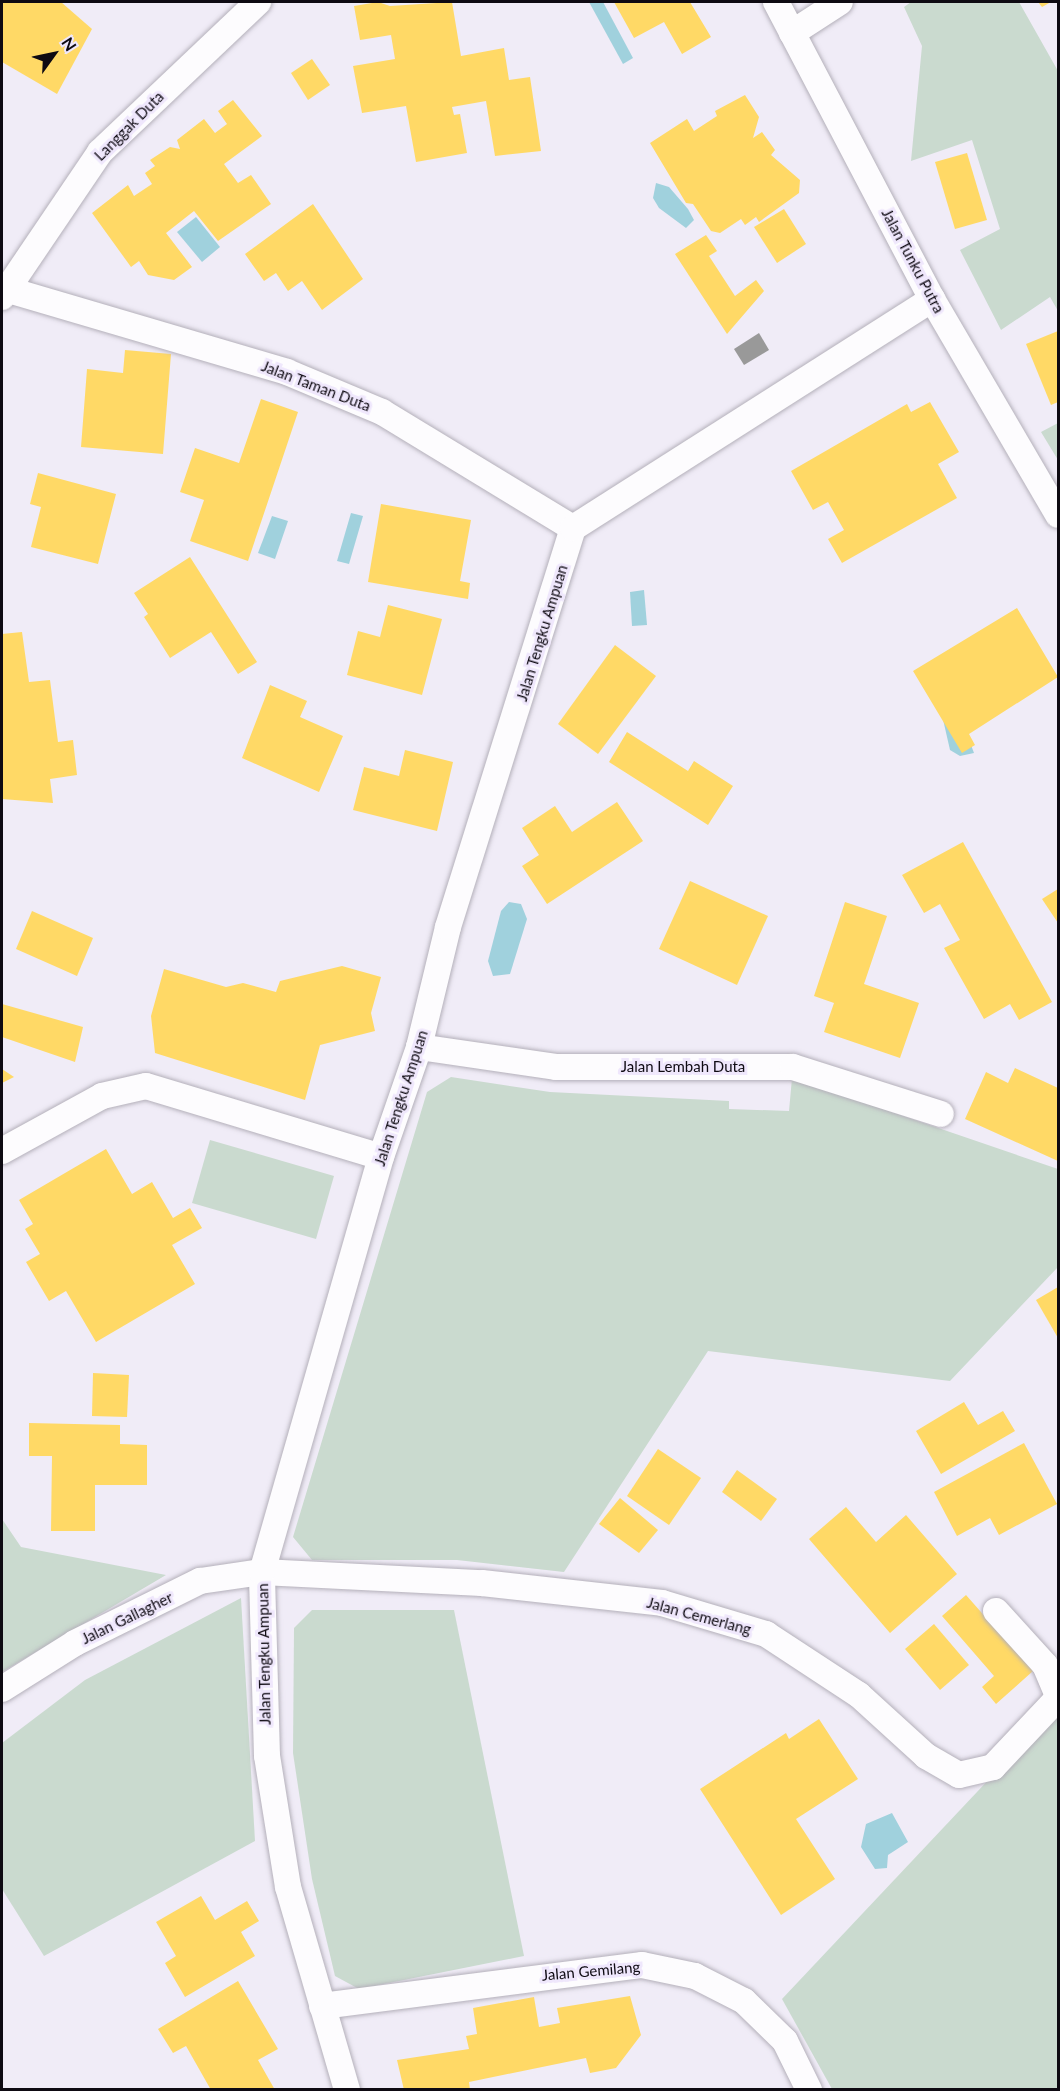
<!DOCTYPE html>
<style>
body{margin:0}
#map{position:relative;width:1060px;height:2091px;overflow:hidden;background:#f0ecf7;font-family:Lato,sans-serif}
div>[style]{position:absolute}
.green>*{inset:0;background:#cadacf}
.water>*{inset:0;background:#a0d1dd}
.homes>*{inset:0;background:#ffd966}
.industry>*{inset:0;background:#999}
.roads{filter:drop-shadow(0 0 2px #b4b0ba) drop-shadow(0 0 2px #b4b0ba)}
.street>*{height:26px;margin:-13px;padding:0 13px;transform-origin:13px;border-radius:13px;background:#fdfcfe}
span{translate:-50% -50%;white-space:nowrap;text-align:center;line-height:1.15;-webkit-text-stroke:6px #efe7fc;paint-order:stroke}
.street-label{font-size:15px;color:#0e0a12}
.frame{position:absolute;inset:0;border:3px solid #0e0a12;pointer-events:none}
.north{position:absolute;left:24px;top:24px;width:60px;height:60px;-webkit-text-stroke:4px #efe7fc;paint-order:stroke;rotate:57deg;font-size:16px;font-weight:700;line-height:24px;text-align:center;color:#0e0a12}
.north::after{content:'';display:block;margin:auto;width:21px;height:27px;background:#0e0a12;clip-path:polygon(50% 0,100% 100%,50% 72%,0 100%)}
</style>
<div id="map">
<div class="green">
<div style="clip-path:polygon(911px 2px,1019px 2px,1058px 71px,1058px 311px,1050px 297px,1001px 330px,960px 250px,1000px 229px,972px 140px,911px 161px,922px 46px,904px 7px)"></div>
<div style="clip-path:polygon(1058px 423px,1058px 460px,1041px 432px)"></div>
<div style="clip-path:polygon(451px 1077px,550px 1092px,729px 1101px,729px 1109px,789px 1111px,792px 1078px,1058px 1169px,1058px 1267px,950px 1381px,708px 1351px,564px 1572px,457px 1560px,312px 1560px,293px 1537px,427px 1092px)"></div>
<div style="clip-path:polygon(210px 1140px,334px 1176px,316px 1239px,192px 1203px)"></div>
<div style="clip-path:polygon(2px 1519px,21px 1547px,166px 1575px,2px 1672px)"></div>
<div style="clip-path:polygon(241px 1598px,255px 1841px,44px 1956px,2px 1889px,2px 1743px,85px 1680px)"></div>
<div style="clip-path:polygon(312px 1610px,454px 1610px,524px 1956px,359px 1989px,335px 1976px,312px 1879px,293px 1753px,294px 1628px)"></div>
<div style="clip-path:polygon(1058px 1706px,1058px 2089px,832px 2089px,782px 1999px)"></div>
</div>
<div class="water">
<div style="clip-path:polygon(589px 2px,603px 2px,633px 58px,623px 64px)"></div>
<div style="clip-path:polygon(656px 183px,669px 187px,688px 209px,694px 220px,686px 228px,659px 208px,653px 198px)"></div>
<div style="clip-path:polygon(196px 217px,220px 247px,202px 262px,177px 232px)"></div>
<div style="clip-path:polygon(351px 513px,363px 516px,349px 564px,337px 561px)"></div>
<div style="clip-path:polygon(272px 516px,288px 521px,275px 559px,258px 553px)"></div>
<div style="clip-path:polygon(644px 590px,647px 625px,632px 626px,630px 592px)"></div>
<div style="clip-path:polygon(957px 707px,974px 753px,960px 756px,950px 750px,942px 715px)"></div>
<div style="clip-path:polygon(509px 902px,521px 904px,527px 919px,510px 974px,493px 976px,488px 961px,501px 911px)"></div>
<div style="clip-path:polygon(892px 1813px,908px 1842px,888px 1855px,887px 1868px,875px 1869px,861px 1847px,866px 1824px)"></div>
</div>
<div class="homes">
<div style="clip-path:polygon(2px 2px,61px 2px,92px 29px,57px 94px,2px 62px)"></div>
<div style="clip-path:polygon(378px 2px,390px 6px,452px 2px,461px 56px,504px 48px,509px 80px,530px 77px,541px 151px,495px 156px,486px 101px,452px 107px,454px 115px,460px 114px,467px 153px,416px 162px,406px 106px,362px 113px,353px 66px,395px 59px,391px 35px,360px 40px,354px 6px)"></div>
<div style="clip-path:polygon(614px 2px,690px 2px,711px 37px,682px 54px,664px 22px,634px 38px)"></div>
<div style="clip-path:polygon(1038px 2px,1051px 2px,1042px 7px)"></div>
<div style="clip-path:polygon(312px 59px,330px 85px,308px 100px,291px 73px)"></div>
<div style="clip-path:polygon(745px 95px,759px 117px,753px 138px,762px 132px,775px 150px,771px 155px,800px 180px,799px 193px,759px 222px,756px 217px,745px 225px,741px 219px,720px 233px,711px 231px,693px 204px,686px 203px,650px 143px,687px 119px,694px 131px,717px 116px,715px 111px)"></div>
<div style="clip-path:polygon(233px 100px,262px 136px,224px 164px,238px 183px,251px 175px,271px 204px,218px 241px,194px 211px,166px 233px,192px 267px,174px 280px,148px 275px,139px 261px,131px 267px,92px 213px,128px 185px,134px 196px,152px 184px,145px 173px,155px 166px,150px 160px,170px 147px,180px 149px,177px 140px,204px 119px,215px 133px,227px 124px,218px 111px)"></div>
<div style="clip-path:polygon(967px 153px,987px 220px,955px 229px,935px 162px)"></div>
<div style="clip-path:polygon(313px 204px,363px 279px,322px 310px,302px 281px,288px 291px,276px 273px,264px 281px,245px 254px)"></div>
<div style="clip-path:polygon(784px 209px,806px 244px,777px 263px,754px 227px)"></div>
<div style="clip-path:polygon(706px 235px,717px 251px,709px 256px,735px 296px,756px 280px,764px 291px,727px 334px,675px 254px)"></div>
<div style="clip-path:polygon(1058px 331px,1058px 402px,1051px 405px,1026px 344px)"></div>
<div style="clip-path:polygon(125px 350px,171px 354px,163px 454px,81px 447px,87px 369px,123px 373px)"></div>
<div style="clip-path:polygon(261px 399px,298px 412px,248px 561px,190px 541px,204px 500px,180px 492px,195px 448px,239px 463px)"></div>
<div style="clip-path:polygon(930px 402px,959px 452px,938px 464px,957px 498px,842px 563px,828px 539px,844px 530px,828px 502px,813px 510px,791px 471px,907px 404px,911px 412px)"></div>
<div style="clip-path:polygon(38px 473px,116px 494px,98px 564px,31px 547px,41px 507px,30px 504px)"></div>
<div style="clip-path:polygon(381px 504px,471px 520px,460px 581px,470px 583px,468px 599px,368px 582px)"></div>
<div style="clip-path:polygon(190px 557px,257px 662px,238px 674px,211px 632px,170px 658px,144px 617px,148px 614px,134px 593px)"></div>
<div style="clip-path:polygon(388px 605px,442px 619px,422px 695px,347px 675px,358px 631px,380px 637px)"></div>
<div style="clip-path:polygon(1017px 608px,1058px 677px,969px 734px,975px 745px,962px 753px,913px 671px)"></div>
<div style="clip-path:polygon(22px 632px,29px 682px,50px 680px,58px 742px,73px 740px,77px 775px,50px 779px,53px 803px,2px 799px,2px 634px)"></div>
<div style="clip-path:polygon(615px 645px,656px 676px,598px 754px,558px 724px)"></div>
<div style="clip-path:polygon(270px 685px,307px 701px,300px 717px,343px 736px,319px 792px,242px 758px)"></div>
<div style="clip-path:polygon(627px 732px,688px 771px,694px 761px,733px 786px,708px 825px,609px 762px)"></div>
<div style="clip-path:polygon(405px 750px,453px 762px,437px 831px,353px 810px,364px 767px,399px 776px)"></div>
<div style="clip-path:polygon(617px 802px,643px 841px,547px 904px,522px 866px,539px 855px,522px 828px,555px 806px,572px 832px)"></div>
<div style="clip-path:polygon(963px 842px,1052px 1002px,1019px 1020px,1010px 1004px,984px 1019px,944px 948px,960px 940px,940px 904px,924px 913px,902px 875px)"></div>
<div style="clip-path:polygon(690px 881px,768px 916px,737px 985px,659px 949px)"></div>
<div style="clip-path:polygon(1058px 889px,1058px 923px,1042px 899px)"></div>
<div style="clip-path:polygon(845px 902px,887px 916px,864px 984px,919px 1003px,900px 1058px,824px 1032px,834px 1003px,814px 996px)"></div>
<div style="clip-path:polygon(32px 911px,93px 938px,77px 976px,16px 949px)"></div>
<div style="clip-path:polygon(342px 966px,381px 977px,371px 1013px,375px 1031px,320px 1045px,305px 1100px,155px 1053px,151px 1016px,164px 969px,226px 987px,243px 983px,276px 992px,280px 981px)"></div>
<div style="clip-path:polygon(2px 1004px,83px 1027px,75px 1062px,2px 1037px)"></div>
<div style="clip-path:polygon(1015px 1068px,1058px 1088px,1058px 1161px,965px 1119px,986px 1072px,1008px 1083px)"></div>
<div style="clip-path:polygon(2px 1069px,14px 1077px,2px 1083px)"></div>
<div style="clip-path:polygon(106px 1149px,132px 1194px,152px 1182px,173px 1218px,190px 1208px,202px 1228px,172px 1245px,195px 1284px,96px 1342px,66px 1291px,49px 1301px,26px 1262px,40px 1254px,25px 1229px,33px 1224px,19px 1200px)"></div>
<div style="clip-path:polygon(1058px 1287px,1058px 1338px,1036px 1300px)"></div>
<div style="clip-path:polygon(93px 1373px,129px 1375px,127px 1417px,92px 1416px)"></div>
<div style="clip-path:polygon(964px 1402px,978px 1425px,1003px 1411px,1015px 1431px,941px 1474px,916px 1431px)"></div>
<div style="clip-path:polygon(29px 1423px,120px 1425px,120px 1444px,147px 1445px,147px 1485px,95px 1485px,95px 1531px,51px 1531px,52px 1456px,29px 1456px)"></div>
<div style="clip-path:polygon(1024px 1443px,1057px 1504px,999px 1535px,990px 1518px,957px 1536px,934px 1492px)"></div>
<div style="clip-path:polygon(658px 1449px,701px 1478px,669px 1525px,627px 1496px)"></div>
<div style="clip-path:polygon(737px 1470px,777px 1499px,761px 1521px,722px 1492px)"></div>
<div style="clip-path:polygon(620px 1498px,658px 1530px,639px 1553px,599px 1524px)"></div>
<div style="clip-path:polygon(846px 1507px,876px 1542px,906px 1515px,957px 1574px,890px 1633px,809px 1539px)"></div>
<div style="clip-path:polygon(966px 1595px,1033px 1671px,996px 1704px,982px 1687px,994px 1676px,942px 1616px)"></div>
<div style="clip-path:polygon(934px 1624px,969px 1665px,940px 1690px,905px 1649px)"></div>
<div style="clip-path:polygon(819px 1719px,858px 1779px,796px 1819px,835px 1879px,781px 1915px,700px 1789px,786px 1733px,789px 1739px)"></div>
<div style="clip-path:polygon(201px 1896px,215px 1920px,247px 1901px,259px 1921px,241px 1932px,255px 1956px,185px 1997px,165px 1963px,176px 1956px,156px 1922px)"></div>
<div style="clip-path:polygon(238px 1981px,278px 2049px,258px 2060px,275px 2090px,211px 2090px,186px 2046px,173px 2053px,158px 2029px)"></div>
<div style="clip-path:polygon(630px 1996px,641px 2035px,616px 2068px,590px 2073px,586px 2058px,469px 2082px,470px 2090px,404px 2090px,397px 2060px,469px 2049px,466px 2036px,477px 2034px,473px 2008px,534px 1997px,539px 2027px,560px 2023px,557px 2008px)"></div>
</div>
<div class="industry">
<div style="clip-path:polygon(759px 333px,769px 350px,744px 365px,734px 349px)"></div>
</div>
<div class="roads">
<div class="street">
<div style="left:776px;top:2px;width:335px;rotate:62.3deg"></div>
<div style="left:932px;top:299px;width:250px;rotate:59.7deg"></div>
<div style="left:792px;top:33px;width:57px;rotate:-32.9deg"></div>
<div style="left:2px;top:288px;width:297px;rotate:16.4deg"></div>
<div style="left:287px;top:372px;width:103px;rotate:22.8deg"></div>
<div style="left:382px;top:412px;width:223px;rotate:31.3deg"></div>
<div style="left:2px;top:297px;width:175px;rotate:-55.9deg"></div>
<div style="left:100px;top:152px;width:218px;rotate:-43.5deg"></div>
<div style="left:419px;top:1047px;width:138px;rotate:8.3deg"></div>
<div style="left:556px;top:1067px;width:237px"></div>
<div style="left:793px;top:1067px;width:155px;rotate:17.6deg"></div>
<div style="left:2px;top:1151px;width:114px;rotate:-28.8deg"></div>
<div style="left:102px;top:1096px;width:45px;rotate:-12.8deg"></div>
<div style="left:146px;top:1086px;width:245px;rotate:16.8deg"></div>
<div style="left:996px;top:1611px;width:73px;rotate:47.8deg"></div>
<div style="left:1045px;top:1665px;width:33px;rotate:67deg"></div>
<div style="left:2px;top:1689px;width:86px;rotate:-32.2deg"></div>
<div style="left:75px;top:1643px;width:140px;rotate:-26.4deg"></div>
<div style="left:200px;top:1581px;width:63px;rotate:-8.3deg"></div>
<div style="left:262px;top:1572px;width:220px;rotate:2.9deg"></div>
<div style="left:482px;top:1583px;width:181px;rotate:6.3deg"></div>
<div style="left:662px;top:1603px;width:109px;rotate:16.6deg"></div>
<div style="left:766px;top:1634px;width:111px;rotate:33.3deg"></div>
<div style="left:859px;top:1695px;width:91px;rotate:42.3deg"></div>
<div style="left:926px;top:1756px;width:38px;rotate:30deg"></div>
<div style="left:959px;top:1775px;width:35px;rotate:-13deg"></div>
<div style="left:993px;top:1767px;width:95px;rotate:-46.7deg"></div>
<div style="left:322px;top:2006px;width:323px;rotate:-7.3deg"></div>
<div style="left:642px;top:1965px;width:54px;rotate:11.7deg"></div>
<div style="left:695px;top:1976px;width:55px;rotate:27deg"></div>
<div style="left:744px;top:2001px;width:57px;rotate:44.3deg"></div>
<div style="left:785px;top:2041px;width:55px;rotate:63.9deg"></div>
<div style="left:347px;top:2090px;width:211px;rotate:-106.2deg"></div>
<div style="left:288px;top:1887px;width:133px;rotate:-99.1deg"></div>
<div style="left:267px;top:1756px;width:184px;rotate:-91.6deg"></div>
<div style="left:262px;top:1572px;width:432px;rotate:-74deg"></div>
<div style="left:381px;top:1157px;width:116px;rotate:-70.9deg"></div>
<div style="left:419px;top:1047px;width:123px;rotate:-76.4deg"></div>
<div style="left:448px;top:927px;width:418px;rotate:-72.6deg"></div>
<div style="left:573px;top:528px;width:426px;rotate:-32.5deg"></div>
</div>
</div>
<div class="street-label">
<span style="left:129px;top:126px;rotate:-45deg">Langgak Duta</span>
<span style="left:913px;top:261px;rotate:62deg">Jalan Tunku Putra</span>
<span style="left:316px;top:386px;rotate:21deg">Jalan Taman Duta</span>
<span style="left:542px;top:633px;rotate:-73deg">Jalan Tengku Ampuan</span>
<span style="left:683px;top:1067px">Jalan Lembah Duta</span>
<span style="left:401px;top:1098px;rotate:-72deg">Jalan Tengku Ampuan</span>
<span style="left:699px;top:1616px;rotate:15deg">Jalan Cemerlang</span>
<span style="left:127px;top:1618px;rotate:-26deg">Jalan Gallagher</span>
<span style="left:264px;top:1654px;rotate:-91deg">Jalan Tengku Ampuan</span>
<span style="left:591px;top:1971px;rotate:-5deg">Jalan Gemilang</span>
</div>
<div class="frame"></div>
<div class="north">N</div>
</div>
